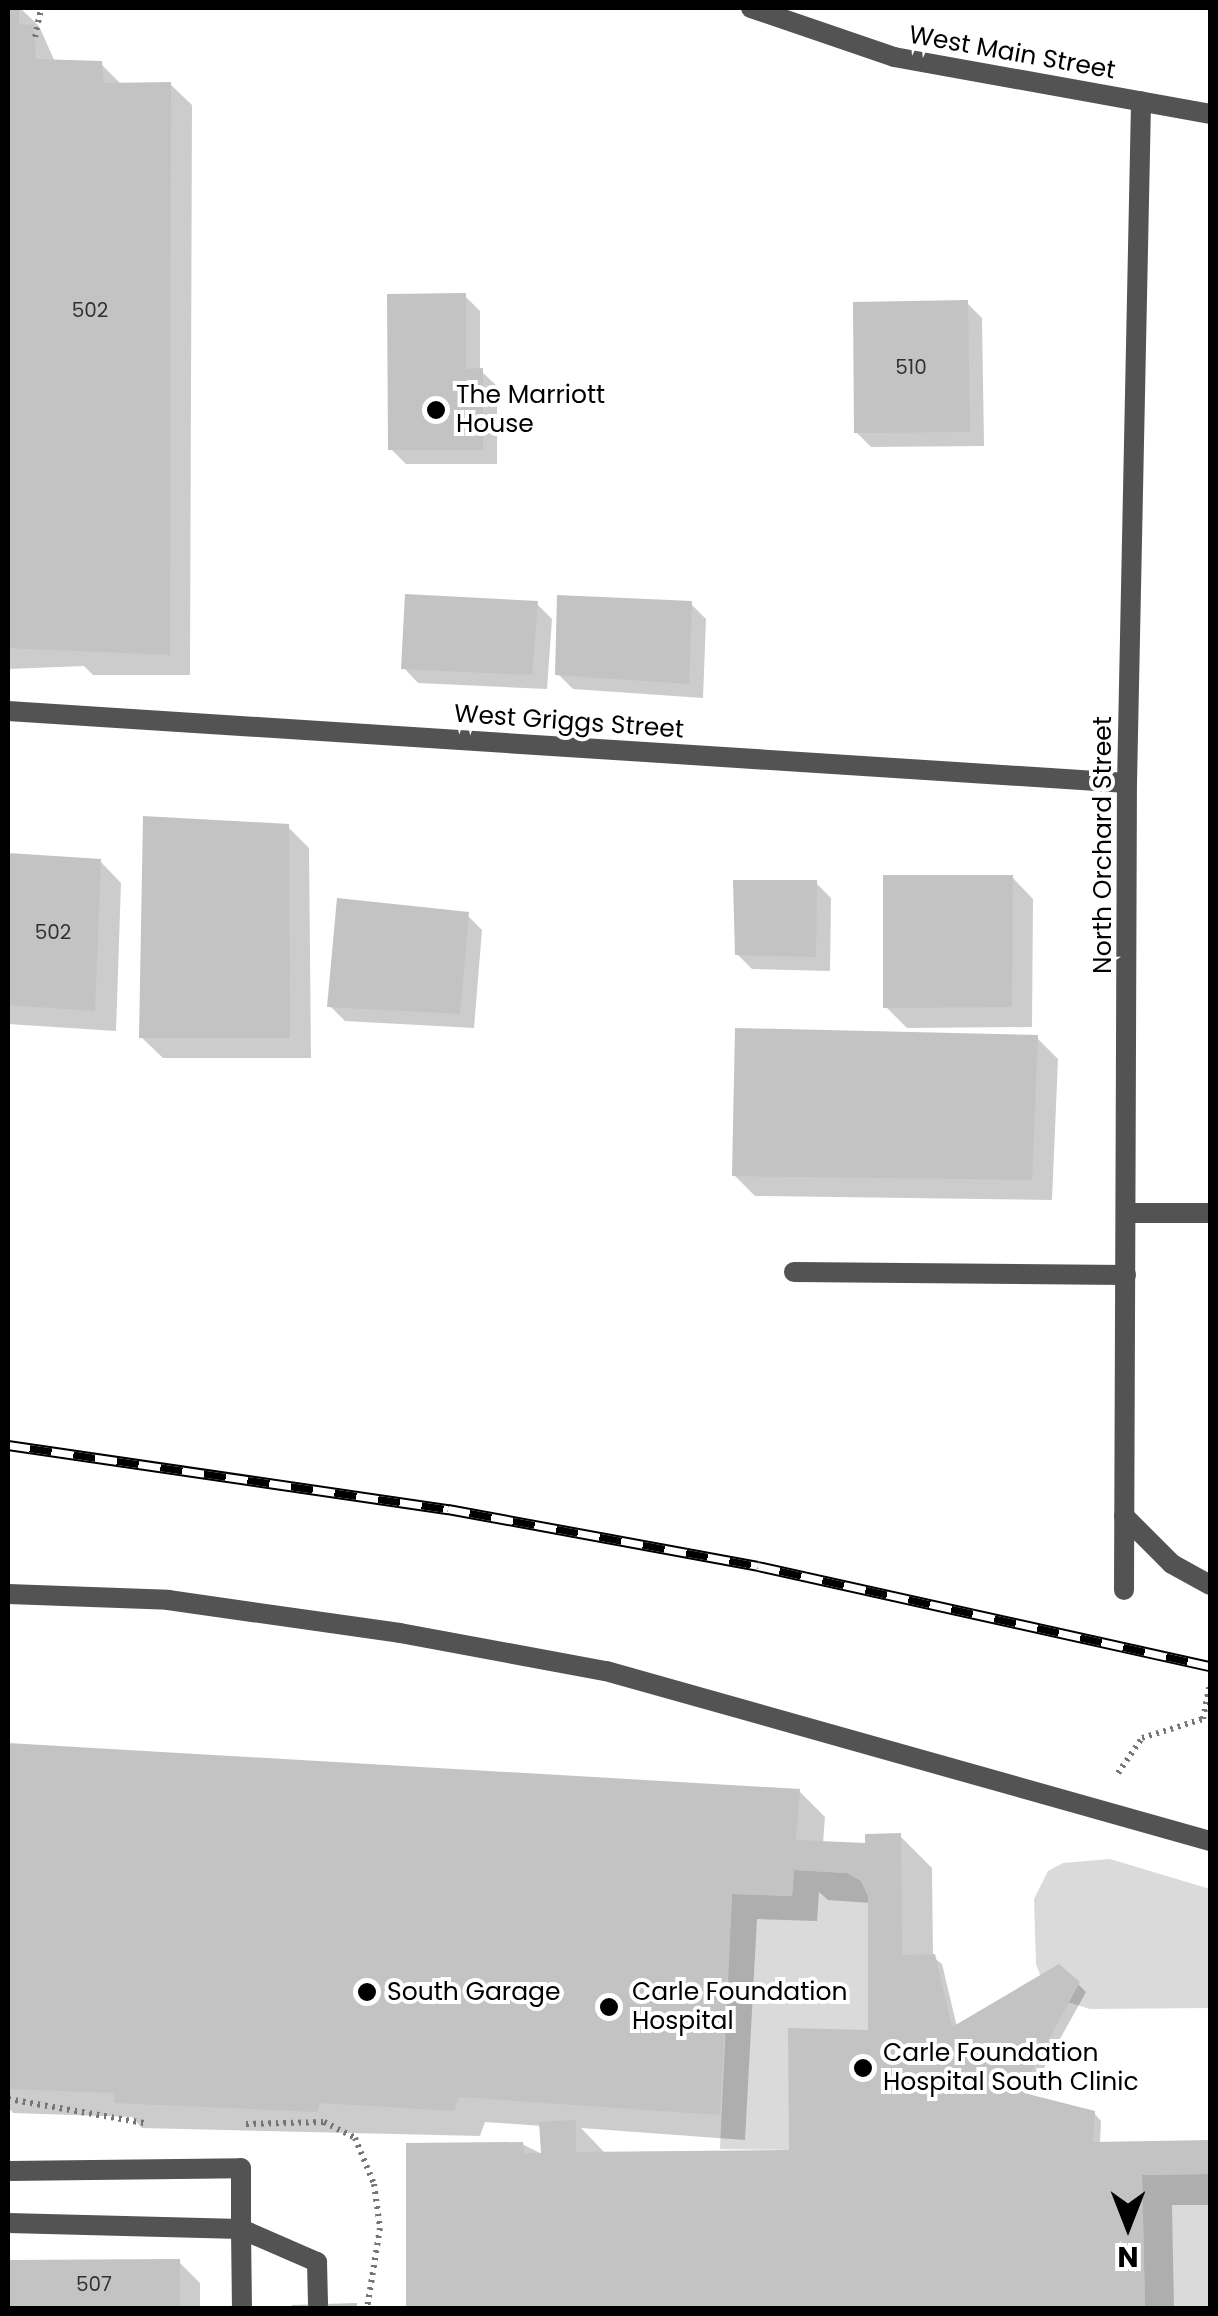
<!DOCTYPE html>
<style>
body{margin:0}
#map{position:relative;width:1218px;height:2316px;overflow:hidden;background:#fff;font-family:Poppins,sans-serif}
div>[style]{position:absolute}
.green>*{inset:0;background:#dadada}
.shadow>*{inset:0;background:#0003}
.building>*{inset:0;background:#c3c3c3}
.path>*{height:6px;margin-top:-3px;transform-origin:0;background:repeating-linear-gradient(90deg,#757575 0 2.5px,transparent 0 7.5px)}
.lane>*{height:20px;margin:-10px;padding:0 10px;transform-origin:10px;border-radius:10px;background:#535353}
.street>*{height:20px;margin:-10px;padding:0 10px;transform-origin:10px;border-radius:10px;background:#535353}
.rail>*{height:11px;margin-top:-5.5px;transform-origin:0;background:repeating-linear-gradient(90deg,#fff 0 22px,#000 0 44px);box-sizing:border-box;border-block:2px solid #000}
.dots>*{width:28px;height:28px;translate:-50% -50%;box-sizing:border-box;border:5px solid #fff;border-radius:50%}
span{translate:-50% -50%;white-space:nowrap;text-align:center;line-height:1.15;-webkit-text-stroke:8px #fff;paint-order:stroke}
.number-label{font-size:20px;color:#313131}
.number-label span{-webkit-text-stroke-width:0}
.street-label{font-size:25px;color:#000}
.poi-label{font-size:25px;color:#000}
.left{translate:0 -50%;text-align:left}
.frame{position:absolute;inset:0;border:10px solid #000;pointer-events:none}
.north{position:absolute;left:1078px;top:2176px;width:100px;height:100px;-webkit-text-stroke:8px #fff;paint-order:stroke;rotate:180deg;font-size:28px;font-weight:700;line-height:40px;text-align:center;color:#000}
.north::after{content:'';display:block;margin:auto;width:35px;height:45px;background:#000;clip-path:polygon(50% 0,100% 100%,50% 72%,0 100%)}
</style>
<div id="map">
<div class="green">
<div style="clip-path:polygon(1110px 1859px,1210px 1889px,1210px 2008px,1090px 2009px,1048px 1996px,1036px 1964px,1034px 1899px,1048px 1871px,1063px 1863px)"></div>
<div style="clip-path:polygon(794px 1870px,847px 1873px,861px 1881px,868px 1896px,868px 2030px,789px 2150px,720px 2149px,732px 1894px,792px 1896px)"></div>
<div style="clip-path:polygon(1210px 2174px,1210px 2308px,1145px 2308px,1142px 2175px)"></div>
</div>
<div class="shadow">
<div style="clip-path:polygon(8px 8px,20px 8px,39px 26px,55px 62px,101px 64px,122px 85px,170px 84px,192px 105px,190px 675px,93px 675px,84px 666px,8px 669px,8px 476px,14px 476px)"></div>
<div style="clip-path:polygon(465px 296px,480px 311px,480px 370px,497px 386px,497px 464px,406px 464px,391px 449px)"></div>
<div style="clip-path:polygon(967px 303px,982px 318px,984px 446px,871px 447px,856px 432px)"></div>
<div style="clip-path:polygon(537px 604px,552px 619px,547px 689px,418px 683px,404px 668px)"></div>
<div style="clip-path:polygon(691px 604px,706px 619px,703px 698px,573px 689px,558px 674px)"></div>
<div style="clip-path:polygon(288px 827px,309px 848px,311px 1058px,163px 1058px,141px 1037px)"></div>
<div style="clip-path:polygon(8px 856px,100px 861px,121px 883px,116px 1031px,8px 1024px)"></div>
<div style="clip-path:polygon(1012px 877px,1033px 899px,1032px 1027px,907px 1028px,886px 1007px)"></div>
<div style="clip-path:polygon(816px 883px,831px 898px,830px 971px,752px 969px,737px 954px)"></div>
<div style="clip-path:polygon(467px 915px,482px 930px,474px 1028px,345px 1021px,330px 1006px)"></div>
<div style="clip-path:polygon(1037px 1038px,1058px 1059px,1052px 1200px,755px 1196px,734px 1175px)"></div>
<div style="clip-path:polygon(evenodd,8px 1746px,799px 1791px,825px 1817px,823px 1843px,867px 1845px,900px 1836px,932px 1868px,933px 1957px,942px 1964px,957px 2027px,1078px 1984px,1086px 1992px,1028px 2097px,1094px 2113px,1101px 2121px,1100px 2144px,1210px 2142px,1210px 2205px,1172px 2205px,1174px 2308px,409px 2308px,408px 2145px,522px 2144px,544px 2155px,542px 2126px,485px 2122px,480px 2136px,142px 2128px,132px 2117px,13px 2113px,8px 2107px,8px 1746px,819px 1892px,828px 1900px,870px 1903px,871px 2033px,792px 2152px,606px 2154px,581px 2128px,745px 2140px,757px 1919px,817px 1921px,819px 1892px)"></div>
<div style="clip-path:polygon(179px 2262px,200px 2283px,200px 2308px,8px 2308px,8px 2263px)"></div>
</div>
<div class="building">
<div style="clip-path:polygon(8px 8px,19px 8px,19px 24px,34px 25px,36px 59px,102px 61px,104px 83px,171px 82px,170px 655px,8px 648px)"></div>
<div style="clip-path:polygon(466px 293px,466px 369px,483px 368px,483px 450px,388px 450px,387px 294px)"></div>
<div style="clip-path:polygon(968px 300px,970px 432px,854px 433px,853px 302px)"></div>
<div style="clip-path:polygon(405px 594px,538px 601px,532px 675px,401px 669px)"></div>
<div style="clip-path:polygon(557px 595px,692px 601px,689px 684px,555px 675px)"></div>
<div style="clip-path:polygon(143px 816px,289px 824px,290px 1038px,139px 1038px)"></div>
<div style="clip-path:polygon(8px 853px,101px 859px,95px 1011px,8px 1005px)"></div>
<div style="clip-path:polygon(883px 875px,1013px 875px,1012px 1007px,883px 1008px)"></div>
<div style="clip-path:polygon(733px 880px,817px 880px,816px 957px,735px 955px)"></div>
<div style="clip-path:polygon(337px 898px,469px 912px,460px 1014px,327px 1007px)"></div>
<div style="clip-path:polygon(735px 1028px,1038px 1035px,1032px 1180px,732px 1176px)"></div>
<div style="clip-path:polygon(8px 1743px,800px 1789px,796px 1840px,865px 1843px,865px 1834px,901px 1833px,902px 1955px,935px 1954px,952px 2027px,1059px 1964px,1080px 1982px,1020px 2092px,1095px 2111px,1093px 2142px,1210px 2140px,1210px 2174px,1142px 2175px,1145px 2308px,406px 2308px,406px 2143px,523px 2142px,524px 2153px,541px 2153px,539px 2122px,576px 2120px,576px 2152px,789px 2150px,788px 2028px,868px 2030px,868px 1896px,861px 1881px,847px 1873px,794px 1870px,792px 1896px,732px 1894px,720px 2115px,459px 2097px,454px 2111px,320px 2103px,317px 2112px,114px 2103px,115px 2093px,8px 2089px)"></div>
<div style="clip-path:polygon(180px 2259px,180px 2308px,8px 2308px,8px 2260px)"></div>
<div style="clip-path:polygon(357px 2303px,357px 2308px,292px 2308px,292px 2305px)"></div>
</div>
<div class="path">
<div style="left:35px;top:37px;width:30px;rotate:-78deg"></div>
<div style="left:1118px;top:1773px;width:42px;rotate:-55.6deg"></div>
<div style="left:1142px;top:1738px;width:64px;rotate:-17.3deg"></div>
<div style="left:1203px;top:1719px;width:37px;rotate:-79deg"></div>
<div style="left:8px;top:2099px;width:138px;rotate:10deg"></div>
<div style="left:246px;top:2124px;width:78px;rotate:-1.5deg"></div>
<div style="left:324px;top:2122px;width:35px;rotate:27deg"></div>
<div style="left:355px;top:2138px;width:50px;rotate:67.6deg"></div>
<div style="left:374px;top:2184px;width:44px;rotate:82.2deg"></div>
<div style="left:380px;top:2228px;width:81px;rotate:99.2deg"></div>
</div>
<div class="lane">
<div style="left:1127px;top:1213px;width:83px"></div>
<div style="left:794px;top:1272px;width:332px;rotate:0.5deg"></div>
<div style="left:1124px;top:1516px;width:68px;rotate:45deg"></div>
<div style="left:1172px;top:1564px;width:43px;rotate:28.9deg"></div>
<div style="left:8px;top:1594px;width:160px;rotate:2.1deg"></div>
<div style="left:168px;top:1600px;width:234px;rotate:8.1deg"></div>
<div style="left:400px;top:1633px;width:209px;rotate:10.5deg"></div>
<div style="left:606px;top:1671px;width:627px;rotate:15.72deg"></div>
<div style="left:8px;top:2171px;width:233px;rotate:-0.7deg"></div>
<div style="left:241px;top:2168px;width:61px;rotate:90deg"></div>
<div style="left:241px;top:2229px;width:83px;rotate:23.5deg"></div>
<div style="left:317px;top:2262px;width:42px;rotate:88.6deg"></div>
<div style="left:8px;top:2223px;width:233px;rotate:1.5deg"></div>
<div style="left:241px;top:2229px;width:79px;rotate:89.3deg"></div>
</div>
<div class="street">
<div style="left:751px;top:8px;width:151px;rotate:18.9deg"></div>
<div style="left:894px;top:57px;width:321px;rotate:10.2deg"></div>
<div style="left:8px;top:711px;width:1121px;rotate:3.68deg"></div>
<div style="left:1124px;top:1590px;width:807px;rotate:-89.79deg"></div>
<div style="left:1127px;top:783px;width:682px;rotate:-88.82deg"></div>
</div>
<div class="rail">
<div style="left:8px;top:1445px;width:445px;rotate:8.3deg"></div>
<div style="left:448px;top:1509px;width:315px;rotate:10.4deg"></div>
<div style="left:758px;top:1566px;width:463px;rotate:12.5deg"></div>
</div>
<div class="dots">
<div style="left:436px;top:410px;background:#000"></div>
<div style="left:367px;top:1992px;background:#000"></div>
<div style="left:609px;top:2007px;background:#000"></div>
<div style="left:863px;top:2068px;background:#000"></div>
</div>
<div class="number-label">
<span style="left:90px;top:310px">502</span>
<span style="left:911px;top:367px">510</span>
<span style="left:53px;top:932px">502</span>
<span style="left:94px;top:2284px">507</span>
</div>
<div class="street-label">
<span style="left:1012px;top:53px;rotate:10deg">West Main Street</span>
<span style="left:569px;top:722px;rotate:4deg">West Griggs Street</span>
<span style="left:1103px;top:845px;rotate:-90deg">North Orchard Street</span>
</div>
<div class="poi-label">
<span class="left" style="left:456px;top:410px">The Marriott<br>House</span>
<span class="left" style="left:387px;top:1992px">South Garage</span>
<span class="left" style="left:632px;top:2007px">Carle Foundation<br>Hospital</span>
<span class="left" style="left:883px;top:2068px">Carle Foundation<br>Hospital South Clinic</span>
</div>
<div class="frame"></div>
<div class="north">N</div>
</div>
